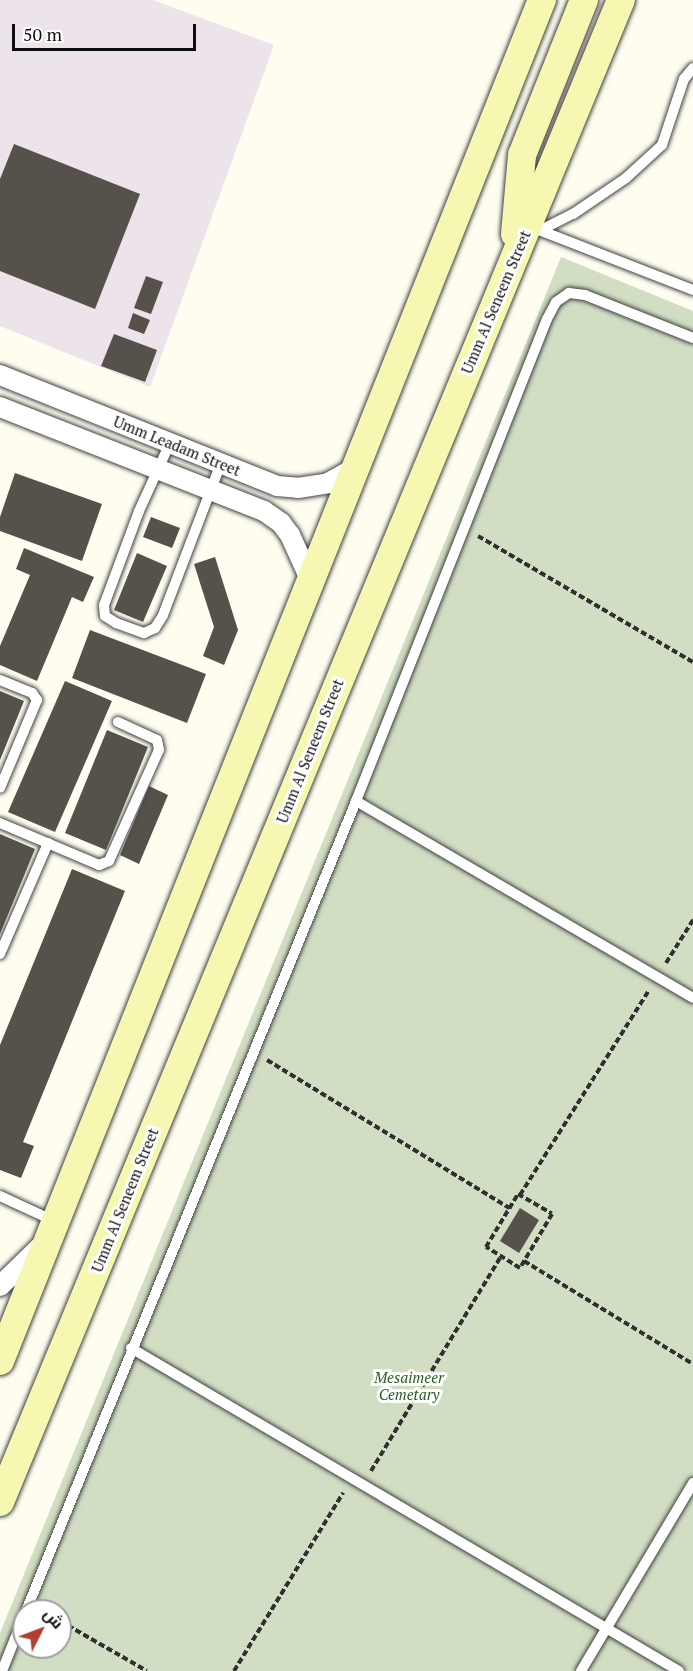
<!DOCTYPE html>
<meta charset="utf-8">
<style>
body{margin:0}
#map{position:relative;width:693px;height:1671px;overflow:hidden;background:#fefdf0;font-family:"PT Serif",Cairo,serif}
div>[style]{position:absolute}
.industrial>*{inset:0;background:#ece3eb}
.cemetery>*{inset:0;background:#d1dec3}
.building>*{inset:0;background:#56514b}
.path>*{height:4px;margin-top:-2px;transform-origin:0;background:repeating-linear-gradient(90deg,#303030 0 6px,transparent 0 9px)}
.roads{filter:drop-shadow(0 0 2px #414141) drop-shadow(0 0 2px #414141)}
.service>*{height:10px;margin:-5px;padding:0 5px;transform-origin:5px;border-radius:5px;background:#fff}
.minor>*{height:20px;margin:-10px;padding:0 10px;transform-origin:10px;border-radius:10px;background:#fff}
.secondary>*{height:28px;margin:-14px;padding:0 14px;transform-origin:14px;border-radius:14px;background:#f6f8b1}
span{translate:-50% -50%;white-space:nowrap;text-align:center;line-height:1.15;-webkit-text-stroke:6px #fff;paint-order:stroke}
.street-label{font-size:15px;color:#0e0e0e}
.park-label{font-size:15px;color:#286024;font-style:italic}
.north{position:absolute;left:12px;top:1599px;width:60px;height:60px;box-sizing:border-box;background:#fff;border:2px solid #9f9f9f;border-radius:50%;rotate:48deg;font-size:16px;font-weight:700;line-height:24px;text-align:center;color:#0e0e0e}
.north::after{content:'';display:block;margin:auto;width:21px;height:27px;background:#b23e32;clip-path:polygon(50% 0,100% 100%,50% 72%,0 100%)}
.scale{position:absolute;left:12px;top:24px;width:184px;height:27px;box-sizing:border-box;border:3px solid #0e0e0e;border-top:0;padding-left:8px;font-size:18px;line-height:21px;white-space:nowrap;color:#0e0e0e;-webkit-text-stroke:4px #fff;paint-order:stroke}
</style>
<div id="map">
<div class="industrial">
<div style="clip-path:polygon(0 0,153px 0,274px 45px,150px 387px,0 326px)"></div>
</div>
<div class="cemetery">
<div style="clip-path:polygon(evenodd,561px 257px,693px 311px,693px 1671px,0 1671px,0 1633px,561px 257px,24px 1611px,60px 1611px,60px 1647px,24px 1647px,24px 1611px)"></div>
</div>
<div class="building">
<div style="clip-path:polygon(14px 144px,140px 194px,95px 309px,0 271px,0 179px)"></div>
<div style="clip-path:polygon(146px 276px,163px 282px,151px 314px,134px 308px)"></div>
<div style="clip-path:polygon(133px 313px,150px 320px,144px 334px,128px 328px)"></div>
<div style="clip-path:polygon(114px 334px,157px 350px,145px 382px,101px 366px)"></div>
<div style="clip-path:polygon(15px 473px,102px 504px,82px 561px,0 531px,0 517px)"></div>
<div style="clip-path:polygon(151px 517px,180px 528px,172px 548px,143px 537px)"></div>
<div style="clip-path:polygon(24px 548px,94px 577px,83px 602px,72px 597px,37px 681px,0 665px,0 646px,30px 575px,16px 569px)"></div>
<div style="clip-path:polygon(137px 553px,167px 566px,143px 622px,114px 610px)"></div>
<div style="clip-path:polygon(215px 557px,238px 630px,224px 665px,203px 656px,214px 627px,194px 564px)"></div>
<div style="clip-path:polygon(90px 630px,206px 674px,187px 723px,72px 678px)"></div>
<div style="clip-path:polygon(65px 681px,112px 701px,55px 832px,8px 812px)"></div>
<div style="clip-path:polygon(0 691px,24px 701px,0 760px)"></div>
<div style="clip-path:polygon(107px 730px,148px 747px,106px 850px,65px 833px)"></div>
<div style="clip-path:polygon(149px 786px,168px 795px,139px 864px,120px 855px)"></div>
<div style="clip-path:polygon(0 834px,35px 849px,0 934px)"></div>
<div style="clip-path:polygon(72px 869px,125px 891px,23px 1142px,34px 1146px,21px 1178px,0 1170px,0 1045px)"></div>
<div style="clip-path:polygon(520px 1208px,539px 1220px,519px 1253px,500px 1241px)"></div>
</div>
<div class="path">
<div style="left:478px;top:536px;width:249px;rotate:30.4deg"></div>
<div style="left:666px;top:963px;width:51px;rotate:-57.9deg"></div>
<div style="left:267px;top:1060px;width:284px;rotate:31.4deg"></div>
<div style="left:518px;top:1194px;width:39px;rotate:30deg"></div>
<div style="left:552px;top:1214px;width:63px;rotate:120.7deg"></div>
<div style="left:520px;top:1268px;width:40px;rotate:-148deg"></div>
<div style="left:486px;top:1247px;width:62px;rotate:-58.9deg"></div>
<div style="left:520px;top:1195px;width:242px;rotate:-57.8deg"></div>
<div style="left:524px;top:1261px;width:198px;rotate:31.4deg"></div>
<div style="left:371px;top:1471px;width:251px;rotate:-58.8deg"></div>
<div style="left:60px;top:1621px;width:100px;rotate:29.9deg"></div>
<div style="left:234px;top:1671px;width:209px;rotate:-58.5deg"></div>
</div>
<div class="roads">
<div class="service">
<div style="left:539px;top:230px;width:165px;rotate:21.3deg"></div>
<div style="left:541px;top:230px;width:36px;rotate:-27deg"></div>
<div style="left:573px;top:214px;width:64px;rotate:-34.2deg"></div>
<div style="left:626px;top:178px;width:49px;rotate:-42.5deg"></div>
<div style="left:662px;top:145px;width:70px;rotate:-71.6deg"></div>
<div style="left:684px;top:79px;width:14px;rotate:-51deg"></div>
<div style="left:170px;top:443px;width:75px;rotate:114.5deg"></div>
<div style="left:139px;top:511px;width:100px;rotate:110.4deg"></div>
<div style="left:104px;top:605px;width:11px;rotate:85deg"></div>
<div style="left:105px;top:616px;width:13px;rotate:32deg"></div>
<div style="left:116px;top:623px;width:30px;rotate:20deg"></div>
<div style="left:144px;top:633px;width:12px;rotate:-24deg"></div>
<div style="left:155px;top:628px;width:15px;rotate:-58deg"></div>
<div style="left:163px;top:615px;width:163px;rotate:-69.1deg"></div>
<div style="left:0;top:680px;width:35px;rotate:22deg"></div>
<div style="left:32px;top:693px;width:9px;rotate:54deg"></div>
<div style="left:37px;top:700px;width:95px;rotate:112.8deg"></div>
<div style="left:356px;top:801px;width:390px;rotate:30.3deg"></div>
<div style="left:0;top:823px;width:108px;rotate:23deg"></div>
<div style="left:99px;top:865px;width:11px;rotate:-22deg"></div>
<div style="left:109px;top:861px;width:122px;rotate:-65.8deg"></div>
<div style="left:159px;top:750px;width:10px;rotate:-101deg"></div>
<div style="left:157px;top:740px;width:43px;rotate:-155.2deg"></div>
<div style="left:0;top:954px;width:121px;rotate:-66.6deg"></div>
<div style="left:0;top:1196px;width:60px;rotate:24.8deg"></div>
<div style="left:131px;top:1348px;width:636px;rotate:30.52deg"></div>
<div style="left:26px;top:1611px;width:875px;rotate:-67.83deg"></div>
<div style="left:356px;top:801px;width:518px;rotate:-68.38deg"></div>
<div style="left:547px;top:319px;width:19px;rotate:-62deg"></div>
<div style="left:556px;top:302px;width:16px;rotate:-35deg"></div>
<div style="left:569px;top:293px;width:16px;rotate:7deg"></div>
<div style="left:585px;top:295px;width:116px;rotate:21.7deg"></div>
<div style="left:2px;top:1671px;width:59px;rotate:-68.2deg"></div>
<div style="left:581px;top:1671px;width:219px;rotate:-59.2deg"></div>
</div>
<div class="minor">
<div style="left:0;top:375px;width:298px;rotate:21.8deg"></div>
<div style="left:277px;top:486px;width:21px;rotate:5deg"></div>
<div style="left:298px;top:488px;width:30px;rotate:-9deg"></div>
<div style="left:328px;top:483px;width:31px;rotate:-29deg"></div>
<div style="left:0;top:407px;width:284px;rotate:21.5deg"></div>
<div style="left:264px;top:511px;width:21px;rotate:35deg"></div>
<div style="left:281px;top:523px;width:15px;rotate:53deg"></div>
<div style="left:290px;top:535px;width:51px;rotate:65.5deg"></div>
<div style="left:0;top:1286px;width:56px;rotate:-44.3deg"></div>
</div>
<div class="secondary">
<div style="left:515px;top:234px;width:79px;rotate:-84.9deg"></div>
<div style="left:522px;top:155px;width:167px;rotate:-68.2deg"></div>
<div style="left:0;top:1361px;width:1465px;rotate:-68.29deg"></div>
<div style="left:0;top:1502px;width:1625px;rotate:-67.54deg"></div>
</div>
</div>
<div class="street-label">
<span style="left:496px;top:302px;rotate:-67deg">Umm Al Seneem Street</span>
<span style="left:177px;top:446px;rotate:22deg">Umm Leadam Street</span>
<span style="left:310px;top:751px;rotate:-68deg">Umm Al Seneem Street</span>
<span style="left:125px;top:1200px;rotate:-68deg">Umm Al Seneem Street</span>
</div>
<div class="park-label">
<span style="left:409px;top:1386px">Mesaimeer<br>Cemetary</span>
</div>
<div class="north">ش</div>
<div class="scale">50 m</div>
</div>
